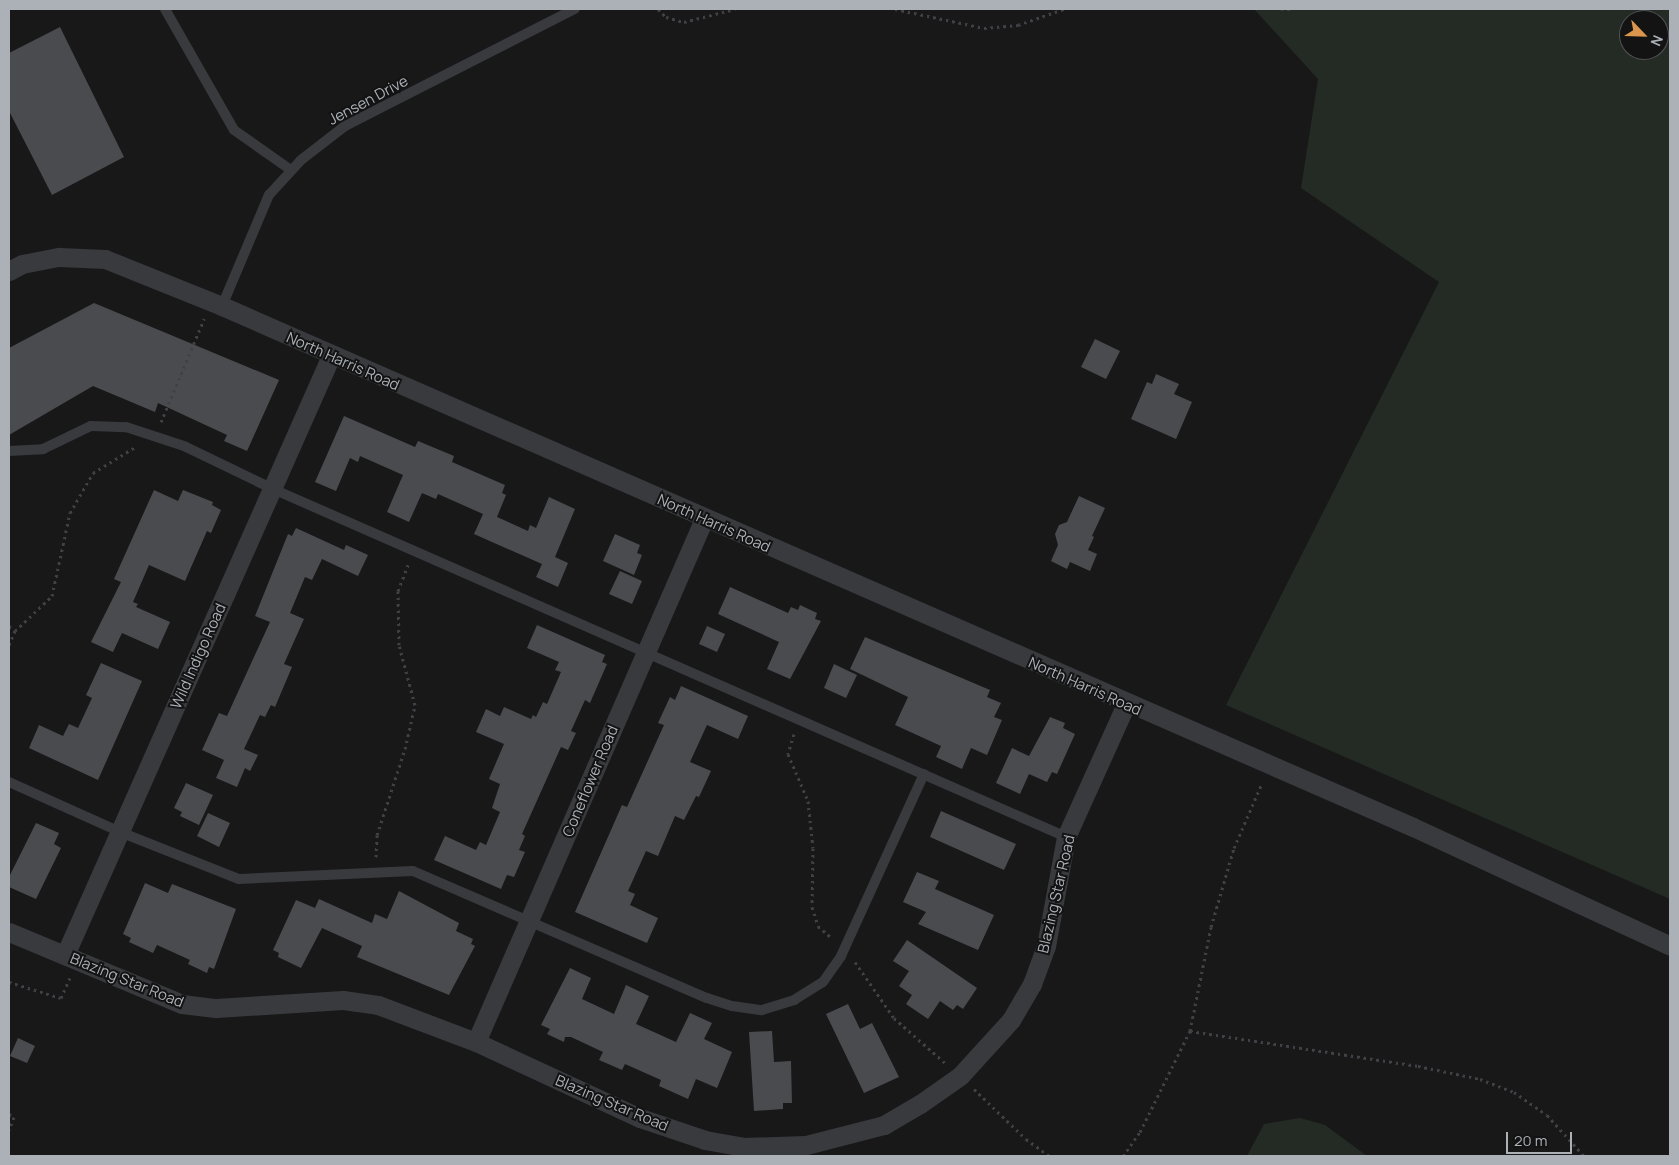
<!DOCTYPE html>
<style>
body{margin:0}
#map{position:relative;width:1679px;height:1165px;overflow:hidden;background:#181819;font-family:Manrope,sans-serif}
div>[style]{position:absolute}
.green>*{inset:0;background:#242b24}
.building>*{inset:0;background:#4a4b4e}
.path>*{height:3px;margin-top:-1.5px;transform-origin:0;background:repeating-linear-gradient(90deg,#3f4145 0 2.5px,transparent 0 6.5px)}
.lane>*{height:10px;margin:-5px;padding:0 5px;transform-origin:5px;border-radius:5px;background:#393a3e}
.street>*{height:19px;margin:-9.5px;padding:0 9.5px;transform-origin:9.5px;border-radius:9.5px;background:#393a3e}
span{translate:-50% -50%;white-space:nowrap;text-align:center;line-height:1.15;-webkit-text-stroke:4px #131314;paint-order:stroke}
.street-label{font-size:15px;color:#abb1b7}
.frame{position:absolute;inset:0;border:10px solid #abb1b7;pointer-events:none}
.north{position:absolute;left:1619px;top:10px;width:50px;height:50px;box-sizing:border-box;background:#131314;border:1px solid #505255;border-radius:50%;rotate:114deg;font-size:14px;font-weight:700;line-height:20px;text-align:center;color:#abb1b7}
.north::after{content:'';display:block;margin:auto;width:18px;height:22px;background:#dc954d;clip-path:polygon(50% 0,100% 100%,50% 72%,0 100%)}
.scale{position:absolute;left:1506px;top:1132px;width:66px;height:22px;box-sizing:border-box;border:2px solid #abb1b7;border-top:0;padding-left:6px;font-size:15px;line-height:18px;white-space:nowrap;color:#abb1b7;-webkit-text-stroke:4px #131314;paint-order:stroke}
</style>
<div id="map">
<div class="green">
<div style="clip-path:polygon(evenodd,1254px 9px,1670px 9px,1670px 899px,1226px 705px,1439px 282px,1301px 188px,1318px 79px,1254px 9px,1629px 20px,1659px 20px,1659px 50px,1629px 50px,1629px 20px)"></div>
<div style="clip-path:polygon(1300px 1118px,1325px 1125px,1367px 1156px,1247px 1156px,1264px 1124px)"></div>
</div>
<div class="building">
<div style="clip-path:polygon(60px 27px,124px 157px,52px 195px,9px 111px,9px 53px)"></div>
<div style="clip-path:polygon(94px 303px,279px 380px,247px 451px,224px 441px,227px 435px,158px 403px,155px 412px,93px 386px,9px 435px,9px 348px)"></div>
<div style="clip-path:polygon(1095px 339px,1120px 351px,1106px 379px,1081px 367px)"></div>
<div style="clip-path:polygon(1156px 374px,1179px 384px,1174px 394px,1192px 402px,1176px 439px,1131px 419px,1147px 382px,1152px 384px)"></div>
<div style="clip-path:polygon(344px 416px,415px 447px,418px 441px,454px 456px,452px 462px,505px 485px,502px 493px,506px 495px,497px 517px,528px 531px,530px 525px,536px 528px,549px 497px,575px 509px,555px 557px,568px 563px,558px 587px,536px 577px,542px 564px,474px 534px,483px 514px,438px 494px,436px 499px,422px 493px,409px 522px,387px 512px,403px 475px,360px 456px,358px 462px,350px 458px,336px 491px,315px 482px)"></div>
<div style="clip-path:polygon(154px 490px,178px 501px,183px 490px,213px 502px,212px 505px,221px 510px,211px 533px,207px 531px,185px 581px,149px 565px,133px 602px,138px 604px,136px 607px,170px 622px,158px 649px,122px 633px,113px 652px,91px 642px,121px 582px,114px 579px)"></div>
<div style="clip-path:polygon(1079px 496px,1105px 508px,1092px 536px,1094px 537px,1088px 550px,1097px 554px,1090px 571px,1070px 562px,1067px 569px,1051px 561px,1058px 545px,1055px 534px,1059px 525px,1067px 522px)"></div>
<div style="clip-path:polygon(296px 528px,344px 550px,346px 545px,368px 555px,358px 576px,322px 559px,312px 580px,305px 577px,290px 613px,304px 619px,284px 664px,292px 667px,275px 707px,271px 705px,265px 717px,260px 715px,244px 749px,258px 755px,250px 771px,245px 768px,237px 787px,216px 778px,224px 760px,202px 750px,219px 713px,227px 716px,270px 622px,255px 616px,288px 534px,292px 536px)"></div>
<div style="clip-path:polygon(615px 534px,640px 545px,637px 553px,642px 555px,634px 575px,603px 561px)"></div>
<div style="clip-path:polygon(620px 571px,642px 581px,632px 604px,609px 594px)"></div>
<div style="clip-path:polygon(730px 587px,788px 613px,791px 607px,798px 610px,800px 605px,817px 613px,815px 619px,821px 621px,790px 679px,767px 669px,779px 642px,718px 614px)"></div>
<div style="clip-path:polygon(537px 625px,605px 655px,602px 662px,607px 664px,590px 703px,585px 700px,571px 731px,576px 733px,568px 750px,561px 747px,522px 834px,525px 836px,519px 850px,525px 852px,514px 877px,507px 875px,501px 889px,434px 860px,445px 836px,476px 850px,480px 842px,486px 845px,500px 812px,492px 808px,500px 784px,489px 779px,504px 744px,476px 732px,486px 709px,500px 716px,504px 707px,531px 719px,533px 715px,536px 717px,543px 702px,547px 704px,561px 672px,555px 670px,559px 662px,527px 648px)"></div>
<div style="clip-path:polygon(707px 626px,725px 634px,717px 652px,699px 644px)"></div>
<div style="clip-path:polygon(865px 637px,990px 690px,987px 697px,1001px 703px,994px 717px,1002px 720px,987px 755px,971px 748px,962px 769px,936px 757px,941px 746px,895px 725px,908px 697px,850px 669px)"></div>
<div style="clip-path:polygon(101px 663px,142px 681px,98px 780px,29px 748px,39px 725px,63px 736px,69px 724px,78px 728px,92px 698px,86px 695px)"></div>
<div style="clip-path:polygon(834px 664px,857px 675px,846px 698px,824px 688px)"></div>
<div style="clip-path:polygon(681px 686px,748px 716px,738px 739px,707px 725px,690px 762px,711px 771px,699px 797px,696px 796px,684px 820px,675px 816px,658px 856px,646px 851px,628px 891px,635px 894px,630px 905px,658px 918px,647px 943px,575px 912px,622px 805px,627px 807px,664px 725px,658px 723px,670px 697px,675px 700px)"></div>
<div style="clip-path:polygon(1050px 717px,1065px 723px,1063px 728px,1075px 734px,1057px 774px,1052px 772px,1047px 782px,1029px 774px,1020px 794px,996px 783px,1012px 748px,1029px 756px)"></div>
<div style="clip-path:polygon(186px 783px,213px 795px,199px 825px,180px 816px,182px 812px,174px 808px)"></div>
<div style="clip-path:polygon(941px 811px,1016px 844px,1004px 870px,930px 837px)"></div>
<div style="clip-path:polygon(208px 813px,230px 823px,219px 847px,197px 836px)"></div>
<div style="clip-path:polygon(36px 823px,59px 833px,54px 844px,61px 848px,36px 899px,9px 887px,9px 877px)"></div>
<div style="clip-path:polygon(917px 872px,939px 881px,935px 889px,994px 915px,978px 950px,918px 924px,926px 912px,903px 902px)"></div>
<div style="clip-path:polygon(145px 883px,168px 893px,172px 884px,236px 909px,214px 969px,209px 967px,207px 973px,188px 964px,190px 960px,157px 945px,153px 953px,129px 942px,131px 938px,123px 934px)"></div>
<div style="clip-path:polygon(399px 891px,459px 923px,456px 931px,473px 939px,471px 944px,475px 946px,449px 995px,357px 957px,362px 946px,322px 928px,301px 968px,278px 957px,279px 953px,273px 950px,296px 900px,315px 908px,319px 899px,372px 923px,375px 914px,387px 919px)"></div>
<div style="clip-path:polygon(907px 940px,977px 988px,963px 1009px,957px 1005px,953px 1010px,940px 1001px,928px 1019px,906px 1004px,912px 995px,899px 986px,909px 971px,893px 961px)"></div>
<div style="clip-path:polygon(570px 968px,591px 978px,582px 999px,614px 1014px,626px 985px,649px 996px,636px 1024px,676px 1042px,690px 1013px,712px 1023px,704px 1039px,732px 1052px,717px 1088px,696px 1079px,688px 1099px,659px 1086px,661px 1080px,625px 1064px,622px 1070px,599px 1060px,603px 1052px,571px 1037px,565px 1037px,564px 1042px,547px 1034px,550px 1029px,541px 1025px)"></div>
<div style="clip-path:polygon(848px 1004px,860px 1029px,872px 1023px,899px 1077px,864px 1093px,826px 1014px)"></div>
<div style="clip-path:polygon(772px 1031px,774px 1062px,791px 1061px,792px 1103px,783px 1103px,783px 1109px,754px 1111px,749px 1032px)"></div>
<div style="clip-path:polygon(18px 1038px,35px 1046px,27px 1063px,10px 1056px)"></div>
</div>
<div class="path">
<div style="left:658px;top:9px;width:11px;rotate:45deg"></div>
<div style="left:666px;top:17px;width:19px;rotate:16deg"></div>
<div style="left:684px;top:22px;width:53px;rotate:-14.3deg"></div>
<div style="left:895px;top:9px;width:91px;rotate:12.1deg"></div>
<div style="left:984px;top:28px;width:34px;rotate:-5deg"></div>
<div style="left:1018px;top:25px;width:49px;rotate:-19.2deg"></div>
<div style="left:1281px;top:9px;width:9px"></div>
<div style="left:161px;top:422px;width:112px;rotate:-67.3deg"></div>
<div style="left:9px;top:626px;width:8px;rotate:40deg"></div>
<div style="left:9px;top:645px;width:15px;rotate:-67deg"></div>
<div style="left:15px;top:631px;width:51px;rotate:-43.4deg"></div>
<div style="left:52px;top:596px;width:85px;rotate:-77.8deg"></div>
<div style="left:70px;top:513px;width:46px;rotate:-60.1deg"></div>
<div style="left:93px;top:473px;width:49px;rotate:-31.8deg"></div>
<div style="left:794px;top:734px;width:21px;rotate:107deg"></div>
<div style="left:788px;top:754px;width:51px;rotate:66.9deg"></div>
<div style="left:808px;top:801px;width:47px;rotate:83.9deg"></div>
<div style="left:813px;top:848px;width:59px;rotate:91deg"></div>
<div style="left:812px;top:907px;width:20px;rotate:72deg"></div>
<div style="left:818px;top:926px;width:18px;rotate:41deg"></div>
<div style="left:376px;top:857px;width:22px;rotate:-87deg"></div>
<div style="left:377px;top:835px;width:90px;rotate:-72deg"></div>
<div style="left:405px;top:749px;width:45px;rotate:-77.2deg"></div>
<div style="left:415px;top:705px;width:62px;rotate:-104.9deg"></div>
<div style="left:399px;top:645px;width:54px;rotate:-91.1deg"></div>
<div style="left:398px;top:591px;width:28px;rotate:-69deg"></div>
<div style="left:855px;top:962px;width:68px;rotate:55.1deg"></div>
<div style="left:894px;top:1018px;width:68px;rotate:41.4deg"></div>
<div style="left:9px;top:982px;width:54px;rotate:17.1deg"></div>
<div style="left:61px;top:998px;width:22px;rotate:-66deg"></div>
<div style="left:1190px;top:1031px;width:106px;rotate:-78.6deg"></div>
<div style="left:1211px;top:927px;width:82px;rotate:-73.8deg"></div>
<div style="left:1234px;top:848px;width:71px;rotate:-66.7deg"></div>
<div style="left:974px;top:1089px;width:72px;rotate:43.9deg"></div>
<div style="left:1026px;top:1139px;width:29px;rotate:36deg"></div>
<div style="left:9px;top:1114px;width:6px;rotate:31deg"></div>
<div style="left:14px;top:1117px;width:14px;rotate:111deg"></div>
<div style="left:1123px;top:1156px;width:29px;rotate:-55deg"></div>
<div style="left:1140px;top:1132px;width:113px;rotate:-63.7deg"></div>
<div style="left:1190px;top:1031px;width:231px;rotate:8.7deg"></div>
<div style="left:1418px;top:1066px;width:63px;rotate:11.8deg"></div>
<div style="left:1480px;top:1079px;width:36px;rotate:21deg"></div>
<div style="left:1514px;top:1092px;width:40px;rotate:34.9deg"></div>
<div style="left:1547px;top:1115px;width:55px;rotate:47.9deg"></div>
</div>
<div class="lane">
<div style="left:165px;top:9px;width:139px;rotate:60.3deg"></div>
<div style="left:234px;top:130px;width:70px;rotate:35.1deg"></div>
<div style="left:222px;top:306px;width:121px;rotate:-67.1deg"></div>
<div style="left:269px;top:195px;width:47px;rotate:-47.6deg"></div>
<div style="left:301px;top:160px;width:56px;rotate:-37.7deg"></div>
<div style="left:345px;top:126px;width:258px;rotate:-27deg"></div>
<div style="left:9px;top:451px;width:34px;rotate:-3deg"></div>
<div style="left:43px;top:449px;width:53px;rotate:-25.6deg"></div>
<div style="left:91px;top:426px;width:35px;rotate:2deg"></div>
<div style="left:126px;top:427px;width:61px;rotate:18.1deg"></div>
<div style="left:184px;top:446px;width:99px;rotate:25.8deg"></div>
<div style="left:273px;top:489px;width:866px;rotate:23.69deg"></div>
<div style="left:9px;top:782px;width:122px;rotate:24.2deg"></div>
<div style="left:120px;top:832px;width:128px;rotate:21.6deg"></div>
<div style="left:239px;top:879px;width:174px;rotate:-2.6deg"></div>
<div style="left:413px;top:871px;width:320px;rotate:23.4deg"></div>
<div style="left:707px;top:998px;width:26px;rotate:18deg"></div>
<div style="left:732px;top:1006px;width:30px;rotate:8deg"></div>
<div style="left:762px;top:1010px;width:34px;rotate:-17deg"></div>
<div style="left:794px;top:1000px;width:34px;rotate:-32deg"></div>
<div style="left:823px;top:982px;width:32px;rotate:-55deg"></div>
<div style="left:841px;top:956px;width:200px;rotate:-65.5deg"></div>
</div>
<div class="street">
<div style="left:9px;top:271px;width:15px;rotate:-28deg"></div>
<div style="left:22px;top:264px;width:38px;rotate:-11deg"></div>
<div style="left:59px;top:257px;width:46px;rotate:2.5deg"></div>
<div style="left:105px;top:259px;width:126px;rotate:21.9deg"></div>
<div style="left:222px;top:306px;width:1300px;rotate:23.63deg"></div>
<div style="left:1413px;top:827px;width:283px;rotate:24.8deg"></div>
<div style="left:9px;top:932px;width:187px;rotate:22.6deg"></div>
<div style="left:182px;top:1004px;width:34px;rotate:7deg"></div>
<div style="left:216px;top:1008px;width:127px;rotate:-3.6deg"></div>
<div style="left:343px;top:1000px;width:35px;rotate:8deg"></div>
<div style="left:378px;top:1005px;width:105px;rotate:20.7deg"></div>
<div style="left:476px;top:1042px;width:181px;rotate:24.9deg"></div>
<div style="left:640px;top:1118px;width:69px;rotate:18.7deg"></div>
<div style="left:705px;top:1140px;width:39px;rotate:10deg"></div>
<div style="left:743px;top:1147px;width:63px;rotate:-1.8deg"></div>
<div style="left:806px;top:1145px;width:81px;rotate:-14.4deg"></div>
<div style="left:884px;top:1125px;width:42px;rotate:-30.3deg"></div>
<div style="left:920px;top:1104px;width:49px;rotate:-35deg"></div>
<div style="left:960px;top:1076px;width:76px;rotate:-47.7deg"></div>
<div style="left:1011px;top:1020px;width:42px;rotate:-59.7deg"></div>
<div style="left:1032px;top:984px;width:40px;rotate:-69.8deg"></div>
<div style="left:1046px;top:946px;width:111px;rotate:-79.6deg"></div>
<div style="left:1066px;top:837px;width:146px;rotate:-65.7deg"></div>
<div style="left:65px;top:955px;width:655px;rotate:-66.06deg"></div>
<div style="left:476px;top:1042px;width:571px;rotate:-66.45deg"></div>
</div>
<div class="street-label">
<span style="left:368px;top:100px;rotate:-28deg">Jensen Drive</span>
<span style="left:343px;top:361px;rotate:24deg">North Harris Road</span>
<span style="left:714px;top:523px;rotate:24deg">North Harris Road</span>
<span style="left:198px;top:656px;rotate:-66deg">Wild Indigo Road</span>
<span style="left:1085px;top:686px;rotate:24deg">North Harris Road</span>
<span style="left:590px;top:781px;rotate:-67deg">Coneflower Road</span>
<span style="left:1056px;top:894px;rotate:-77deg">Blazing Star Road</span>
<span style="left:127px;top:980px;rotate:22deg">Blazing Star Road</span>
<span style="left:612px;top:1103px;rotate:23deg">Blazing Star Road</span>
</div>
<div class="frame"></div>
<div class="north">N</div>
<div class="scale">20 m</div>
</div>
